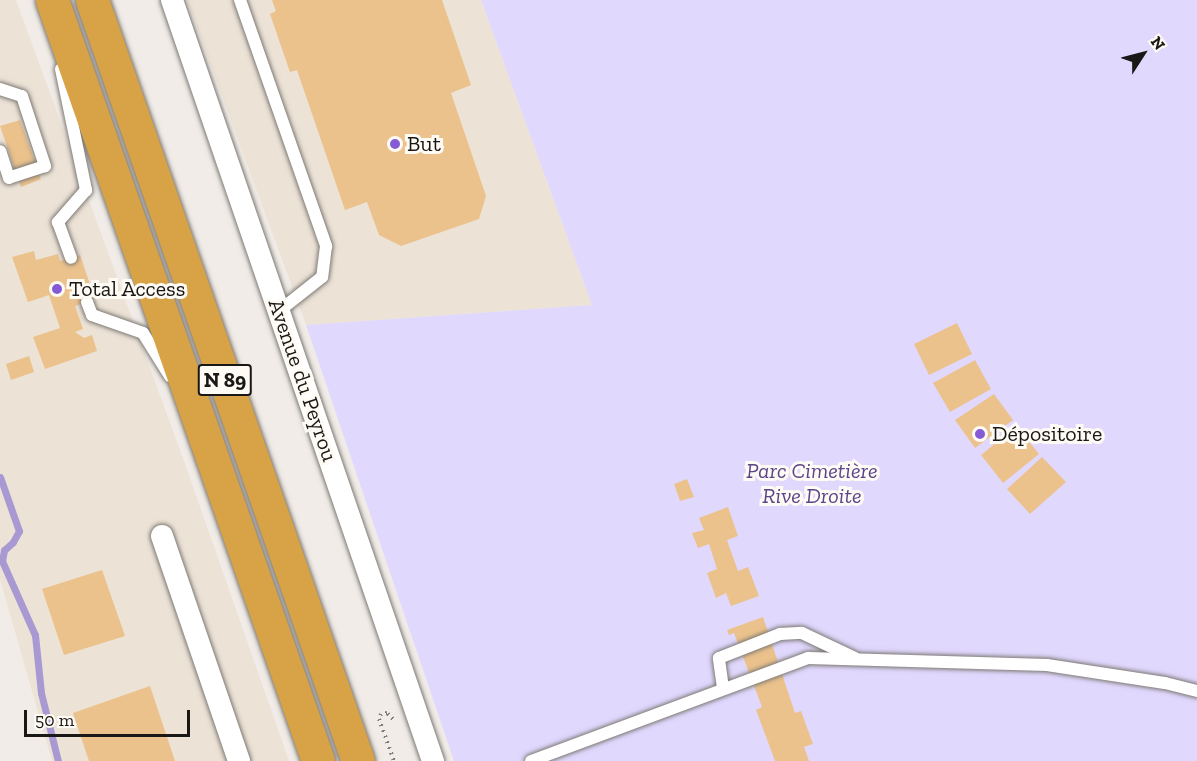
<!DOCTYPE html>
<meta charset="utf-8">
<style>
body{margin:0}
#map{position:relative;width:1197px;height:761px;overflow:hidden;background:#f1ece7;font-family:"Zilla Slab",serif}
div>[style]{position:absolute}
.built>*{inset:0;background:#ece2d6}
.green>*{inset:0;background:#e1d8fe}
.stream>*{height:7px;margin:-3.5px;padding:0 3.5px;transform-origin:3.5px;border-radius:3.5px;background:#a899d2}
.building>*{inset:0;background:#ebc28c}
.path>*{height:4px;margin-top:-2px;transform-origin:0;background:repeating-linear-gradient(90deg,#7f7c79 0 1.5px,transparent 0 6px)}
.roads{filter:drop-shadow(0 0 2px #7e7a75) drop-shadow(0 0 2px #7e7a75)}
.service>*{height:12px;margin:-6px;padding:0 6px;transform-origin:6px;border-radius:6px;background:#fff}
.minor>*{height:22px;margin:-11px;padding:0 11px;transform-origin:11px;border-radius:11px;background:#fff}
.trunk>*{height:33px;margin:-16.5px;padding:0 16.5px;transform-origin:16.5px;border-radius:16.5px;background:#d8a347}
.dots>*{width:16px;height:16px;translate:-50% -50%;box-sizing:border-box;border:3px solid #fefaf4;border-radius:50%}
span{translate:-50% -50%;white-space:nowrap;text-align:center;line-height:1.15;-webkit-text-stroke:6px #fefaf4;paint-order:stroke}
.shield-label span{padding:2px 4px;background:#fefaf4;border:2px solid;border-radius:4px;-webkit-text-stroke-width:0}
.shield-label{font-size:21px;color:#1a1816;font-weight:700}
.poi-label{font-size:22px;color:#1a1816}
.left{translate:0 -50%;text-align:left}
.street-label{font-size:22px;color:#1a1816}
.park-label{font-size:22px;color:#5b458b;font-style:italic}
.north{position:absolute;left:1113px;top:24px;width:60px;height:60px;-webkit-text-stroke:4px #fefaf4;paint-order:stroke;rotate:54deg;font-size:16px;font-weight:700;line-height:24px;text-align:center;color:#1a1816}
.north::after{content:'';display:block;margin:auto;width:21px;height:27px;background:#1a1816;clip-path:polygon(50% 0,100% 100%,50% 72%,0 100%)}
.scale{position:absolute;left:24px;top:710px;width:166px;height:27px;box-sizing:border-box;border:3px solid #1a1816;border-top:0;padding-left:8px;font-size:18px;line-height:21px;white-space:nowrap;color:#1a1816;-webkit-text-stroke:4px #fefaf4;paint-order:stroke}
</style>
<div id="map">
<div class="built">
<div style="clip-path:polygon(0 0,16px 0,185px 464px,289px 761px,52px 761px,0 579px)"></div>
<div style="clip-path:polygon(187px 0,481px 0,592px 305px,306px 325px)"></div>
</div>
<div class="green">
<div style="clip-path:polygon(481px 0,1197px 0,1197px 761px,454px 761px,306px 325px,592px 305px)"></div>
</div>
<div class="stream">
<div style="left:0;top:477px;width:57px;rotate:70.6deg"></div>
<div style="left:19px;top:531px;width:13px;rotate:119deg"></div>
<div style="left:13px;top:542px;width:12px;rotate:138deg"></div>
<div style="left:4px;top:550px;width:11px;rotate:100deg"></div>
<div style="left:2px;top:561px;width:81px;rotate:66deg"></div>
<div style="left:35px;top:635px;width:58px;rotate:84.1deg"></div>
<div style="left:41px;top:693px;width:70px;rotate:76deg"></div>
</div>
<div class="building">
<div style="clip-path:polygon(272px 0,442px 0,471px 85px,451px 93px,486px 196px,479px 219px,401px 246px,379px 235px,367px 202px,345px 210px,297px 70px,290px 72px,270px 14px,276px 11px)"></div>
<div style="clip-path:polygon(20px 120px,41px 179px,21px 187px,0 126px)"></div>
<div style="clip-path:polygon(34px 251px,36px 260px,58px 254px,60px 261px,80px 255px,95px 299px,75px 306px,83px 329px,75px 332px,84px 338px,92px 335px,97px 351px,45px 369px,33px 337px,60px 328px,49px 295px,28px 302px,12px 257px)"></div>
<div style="clip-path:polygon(957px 323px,972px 354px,929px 375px,914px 344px)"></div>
<div style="clip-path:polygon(29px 356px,34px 372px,11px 380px,6px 364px)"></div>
<div style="clip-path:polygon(975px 360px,991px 389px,950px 412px,933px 383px)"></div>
<div style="clip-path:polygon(994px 394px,1013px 420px,975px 448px,955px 420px)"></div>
<div style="clip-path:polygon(1016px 426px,1039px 454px,1003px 483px,981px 455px)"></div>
<div style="clip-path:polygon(1042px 457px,1066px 482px,1030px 514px,1007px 489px)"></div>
<div style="clip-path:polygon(687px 479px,694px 497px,680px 501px,674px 484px)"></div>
<div style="clip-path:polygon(728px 507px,738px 536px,727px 540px,738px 571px,748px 567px,759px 596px,731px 606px,726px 593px,716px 598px,707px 573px,717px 569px,709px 544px,698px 548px,692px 533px,704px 530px,699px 518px)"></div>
<div style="clip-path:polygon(102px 570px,125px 636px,64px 655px,42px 589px)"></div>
<div style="clip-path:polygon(763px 617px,795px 713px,801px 711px,813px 744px,804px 747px,809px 761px,775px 761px,756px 710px,762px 707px,734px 633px,729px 635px,727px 630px)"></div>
<div style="clip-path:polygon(150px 686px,175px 761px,89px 761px,73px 713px)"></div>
</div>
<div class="path">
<div style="left:393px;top:719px;width:8px;rotate:-135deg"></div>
<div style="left:387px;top:713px;width:6px;rotate:171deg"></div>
<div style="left:381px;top:714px;width:5px;rotate:112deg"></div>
<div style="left:379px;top:719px;width:45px;rotate:70.3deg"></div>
</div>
<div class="roads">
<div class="service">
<div style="left:240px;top:0;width:261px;rotate:70.7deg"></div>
<div style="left:326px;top:246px;width:31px;rotate:97deg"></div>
<div style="left:322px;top:277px;width:55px;rotate:141.7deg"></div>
<div style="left:61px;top:69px;width:124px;rotate:78.3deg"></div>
<div style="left:86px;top:190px;width:43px;rotate:131.2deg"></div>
<div style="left:58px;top:222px;width:38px;rotate:70deg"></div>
<div style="left:0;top:89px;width:23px;rotate:18deg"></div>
<div style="left:22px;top:96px;width:74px;rotate:71.8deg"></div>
<div style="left:45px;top:166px;width:38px;rotate:162deg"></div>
<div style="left:9px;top:178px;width:28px;rotate:-108deg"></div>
<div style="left:87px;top:302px;width:14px;rotate:69deg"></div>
<div style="left:92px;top:315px;width:54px;rotate:19.4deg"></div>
<div style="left:143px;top:333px;width:51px;rotate:57.9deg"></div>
<div style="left:723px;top:688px;width:30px;rotate:-98deg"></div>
<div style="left:719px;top:658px;width:66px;rotate:-21.5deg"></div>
<div style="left:780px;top:634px;width:22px;rotate:-3deg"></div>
<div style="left:802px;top:633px;width:59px;rotate:25.3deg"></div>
<div style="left:531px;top:761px;width:296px;rotate:-20.4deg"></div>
<div style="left:808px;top:658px;width:239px;rotate:1.7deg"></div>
<div style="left:1047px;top:665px;width:119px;rotate:8.7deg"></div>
<div style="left:1165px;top:683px;width:33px;rotate:14deg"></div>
</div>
<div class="minor">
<div style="left:172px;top:0;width:805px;rotate:71.07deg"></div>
<div style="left:162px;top:536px;width:238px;rotate:71.1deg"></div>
</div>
<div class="trunk">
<div style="left:52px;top:0;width:806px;rotate:70.73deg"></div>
<div style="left:92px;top:0;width:806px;rotate:70.73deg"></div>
</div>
</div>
<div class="dots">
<div style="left:395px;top:144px;background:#855bd5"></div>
<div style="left:57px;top:289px;background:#855bd5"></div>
<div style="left:980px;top:434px;background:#855bd5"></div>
</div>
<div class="shield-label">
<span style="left:225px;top:380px">N 89</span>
</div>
<div class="poi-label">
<span class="left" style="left:407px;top:144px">But</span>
<span class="left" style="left:69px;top:289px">Total Access</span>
<span class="left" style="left:992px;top:434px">Dépositoire</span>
</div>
<div class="street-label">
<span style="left:303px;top:380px;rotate:71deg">Avenue du Peyrou</span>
</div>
<div class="park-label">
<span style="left:812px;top:483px">Parc Cimetière<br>Rive Droite</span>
</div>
<div class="north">N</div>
<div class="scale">50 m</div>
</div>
